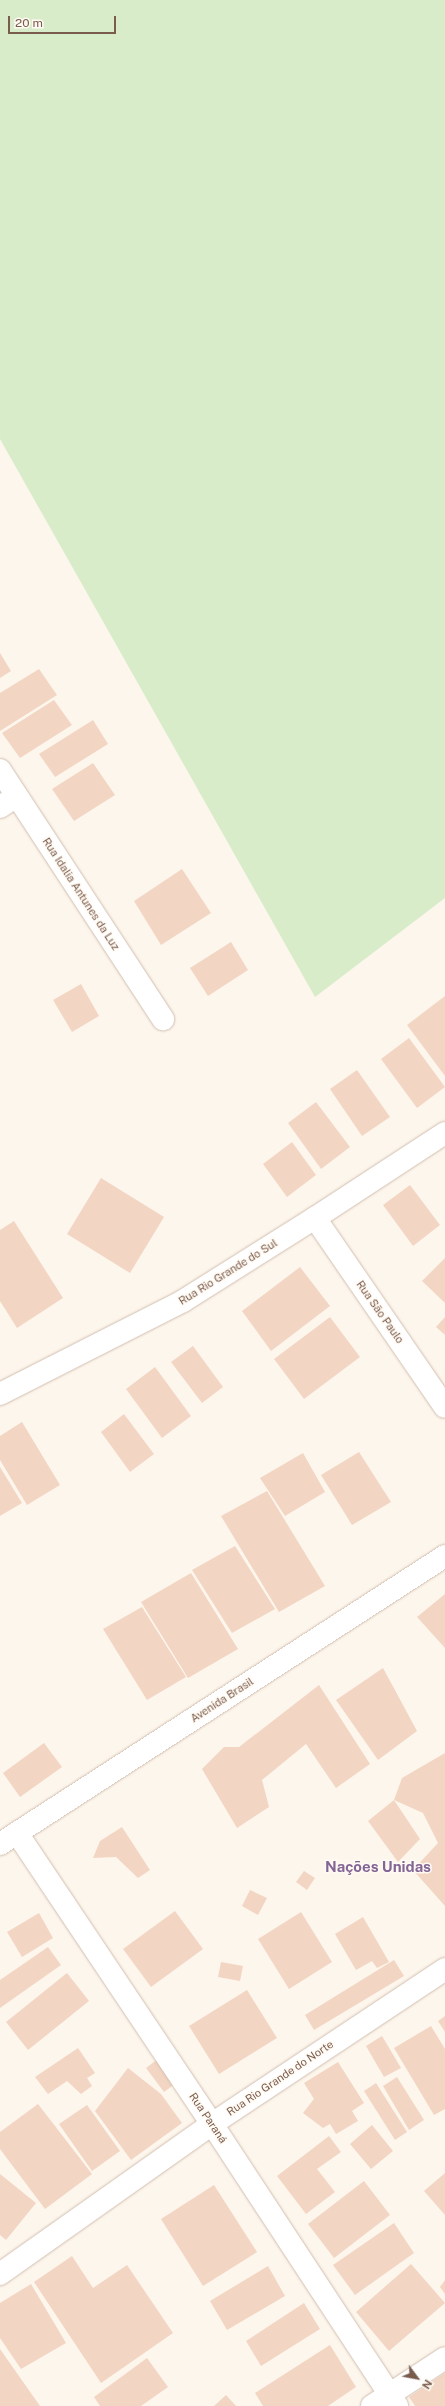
<!DOCTYPE html>
<meta charset="utf-8">
<style>
body{margin:0}
#map{position:relative;width:445px;height:2406px;overflow:hidden;background:#fdf6ec;font-family:"Public Sans",sans-serif}
div>[style]{position:absolute}
.green>*{inset:0;background:#d8ecc9}
.building>*{inset:0;background:#f3d5c3}
.roads{filter:drop-shadow(0 0 1px #d1beb0) drop-shadow(0 0 1px #d1beb0)}
.minor>*{height:22px;margin:-11px;padding:0 11px;transform-origin:11px;border-radius:11px;background:#fff}
span{translate:-50% -50%;white-space:nowrap;text-align:center;line-height:1.15;-webkit-text-stroke:3px #fffaf3;paint-order:stroke}
.street-label{font-size:11px;color:#7a5c4d}
.district-label{font-size:15px;color:#846695;font-weight:700}
.north{position:absolute;left:397px;top:2358px;width:40px;height:40px;-webkit-text-stroke:3px #fffaf3;paint-order:stroke;rotate:122deg;font-size:11px;font-weight:700;line-height:16px;text-align:center;color:#7a5c4d}
.north::after{content:'';display:block;margin:auto;width:14px;height:18px;background:#7a5c4d;clip-path:polygon(50% 0,100% 100%,50% 72%,0 100%)}
.scale{position:absolute;left:8px;top:16px;width:108px;height:18px;box-sizing:border-box;border:2px solid #7a5c4d;border-top:0;padding-left:5px;font-size:12px;line-height:14px;white-space:nowrap;color:#7a5c4d;-webkit-text-stroke:3px #fffaf3;paint-order:stroke}
</style>
<div id="map">
<div class="green">
<div style="clip-path:polygon(0 0,445px 0,445px 898px,315px 997px,0 439px)"></div>
</div>
<div class="building">
<div style="clip-path:polygon(0 653px,11px 671px,0 678px)"></div>
<div style="clip-path:polygon(39px 669px,57px 695px,0 731px,0 693px)"></div>
<div style="clip-path:polygon(54px 700px,72px 725px,20px 758px,2px 733px)"></div>
<div style="clip-path:polygon(93px 720px,108px 744px,55px 777px,39px 754px)"></div>
<div style="clip-path:polygon(93px 763px,115px 795px,74px 821px,52px 789px)"></div>
<div style="clip-path:polygon(182px 869px,211px 913px,161px 945px,134px 901px)"></div>
<div style="clip-path:polygon(231px 942px,248px 970px,208px 996px,190px 968px)"></div>
<div style="clip-path:polygon(81px 984px,99px 1016px,72px 1032px,53px 1000px)"></div>
<div style="clip-path:polygon(445px 996px,445px 1076px,407px 1025px)"></div>
<div style="clip-path:polygon(409px 1038px,445px 1087px,417px 1108px,381px 1059px)"></div>
<div style="clip-path:polygon(357px 1070px,390px 1117px,362px 1136px,330px 1089px)"></div>
<div style="clip-path:polygon(316px 1102px,350px 1147px,321px 1169px,288px 1123px)"></div>
<div style="clip-path:polygon(292px 1142px,316px 1175px,287px 1197px,263px 1164px)"></div>
<div style="clip-path:polygon(101px 1178px,164px 1217px,130px 1273px,67px 1234px)"></div>
<div style="clip-path:polygon(410px 1185px,440px 1225px,413px 1246px,383px 1205px)"></div>
<div style="clip-path:polygon(14px 1221px,63px 1298px,17px 1328px,0 1301px,0 1230px)"></div>
<div style="clip-path:polygon(445px 1258px,445px 1303px,422px 1281px)"></div>
<div style="clip-path:polygon(300px 1267px,330px 1306px,271px 1351px,242px 1311px)"></div>
<div style="clip-path:polygon(330px 1317px,360px 1357px,304px 1399px,274px 1359px)"></div>
<div style="clip-path:polygon(445px 1317px,445px 1335px,436px 1327px)"></div>
<div style="clip-path:polygon(193px 1346px,223px 1387px,202px 1403px,171px 1362px)"></div>
<div style="clip-path:polygon(155px 1367px,191px 1416px,162px 1438px,126px 1389px)"></div>
<div style="clip-path:polygon(124px 1414px,154px 1454px,130px 1472px,101px 1432px)"></div>
<div style="clip-path:polygon(22px 1422px,60px 1485px,27px 1505px,0 1460px,0 1436px)"></div>
<div style="clip-path:polygon(359px 1452px,391px 1502px,352px 1525px,321px 1475px)"></div>
<div style="clip-path:polygon(303px 1453px,325px 1492px,285px 1516px,260px 1478px)"></div>
<div style="clip-path:polygon(0 1467px,22px 1503px,0 1516px)"></div>
<div style="clip-path:polygon(267px 1491px,325px 1586px,279px 1612px,221px 1516px)"></div>
<div style="clip-path:polygon(235px 1546px,275px 1609px,232px 1633px,192px 1570px)"></div>
<div style="clip-path:polygon(191px 1573px,238px 1649px,188px 1678px,141px 1602px)"></div>
<div style="clip-path:polygon(445px 1594px,445px 1648px,417px 1617px)"></div>
<div style="clip-path:polygon(142px 1607px,186px 1677px,147px 1700px,103px 1629px)"></div>
<div style="clip-path:polygon(383px 1668px,417px 1731px,378px 1760px,336px 1700px)"></div>
<div style="clip-path:polygon(319px 1685px,370px 1764px,336px 1788px,306px 1744px,262px 1780px,269px 1807px,237px 1828px,202px 1769px,224px 1747px,239px 1747px)"></div>
<div style="clip-path:polygon(44px 1743px,62px 1767px,20px 1797px,3px 1773px)"></div>
<div style="clip-path:polygon(445px 1753px,445px 1906px,413px 1870px,438px 1843px,423px 1813px,394px 1800px,402px 1778px)"></div>
<div style="clip-path:polygon(394px 1800px,420px 1839px,398px 1862px,368px 1821px)"></div>
<div style="clip-path:polygon(122px 1827px,150px 1870px,138px 1878px,116px 1857px,93px 1858px,100px 1841px)"></div>
<div style="clip-path:polygon(304px 1871px,315px 1878px,307px 1890px,296px 1882px)"></div>
<div style="clip-path:polygon(250px 1890px,267px 1898px,258px 1915px,242px 1906px)"></div>
<div style="clip-path:polygon(175px 1911px,203px 1949px,151px 1987px,123px 1949px)"></div>
<div style="clip-path:polygon(301px 1912px,332px 1962px,289px 1989px,258px 1939px)"></div>
<div style="clip-path:polygon(39px 1913px,53px 1938px,22px 1957px,7px 1932px)"></div>
<div style="clip-path:polygon(363px 1917px,389px 1962px,377px 1968px,372px 1961px,356px 1970px,335px 1934px)"></div>
<div style="clip-path:polygon(48px 1947px,61px 1965px,0 2008px,0 1980px)"></div>
<div style="clip-path:polygon(394px 1960px,404px 1976px,314px 2030px,305px 2015px)"></div>
<div style="clip-path:polygon(221px 1962px,243px 1966px,240px 1981px,218px 1977px)"></div>
<div style="clip-path:polygon(67px 1973px,89px 2001px,28px 2050px,6px 2022px)"></div>
<div style="clip-path:polygon(247px 1990px,277px 2038px,219px 2074px,189px 2026px)"></div>
<div style="clip-path:polygon(445px 2016px,445px 2032px,438px 2021px)"></div>
<div style="clip-path:polygon(431px 2026px,445px 2049px,445px 2109px,434px 2115px,394px 2048px)"></div>
<div style="clip-path:polygon(382px 2036px,401px 2068px,384px 2077px,366px 2046px)"></div>
<div style="clip-path:polygon(78px 2048px,95px 2073px,87px 2078px,92px 2086px,81px 2094px,67px 2081px,48px 2094px,35px 2077px)"></div>
<div style="clip-path:polygon(158px 2059px,176px 2083px,164px 2092px,146px 2068px)"></div>
<div style="clip-path:polygon(338px 2062px,364px 2103px,352px 2111px,358px 2121px,336px 2134px,330px 2124px,323px 2128px,303px 2113px,314px 2099px,304px 2083px)"></div>
<div style="clip-path:polygon(128px 2068px,161px 2094px,182px 2123px,131px 2160px,95px 2111px)"></div>
<div style="clip-path:polygon(397px 2077px,424px 2120px,409px 2130px,383px 2086px)"></div>
<div style="clip-path:polygon(376px 2083px,407px 2132px,395px 2140px,364px 2091px)"></div>
<div style="clip-path:polygon(38px 2104px,92px 2174px,45px 2209px,0 2149px,0 2132px)"></div>
<div style="clip-path:polygon(87px 2105px,120px 2151px,92px 2171px,59px 2124px)"></div>
<div style="clip-path:polygon(372px 2125px,393px 2151px,371px 2169px,350px 2144px)"></div>
<div style="clip-path:polygon(329px 2136px,341px 2152px,317px 2169px,335px 2192px,306px 2214px,277px 2176px)"></div>
<div style="clip-path:polygon(445px 2173px,445px 2215px,424px 2191px)"></div>
<div style="clip-path:polygon(0 2174px,36px 2203px,6px 2240px,0 2235px)"></div>
<div style="clip-path:polygon(364px 2181px,390px 2215px,334px 2258px,308px 2224px)"></div>
<div style="clip-path:polygon(214px 2185px,257px 2252px,203px 2286px,161px 2219px)"></div>
<div style="clip-path:polygon(394px 2223px,414px 2253px,355px 2295px,333px 2265px)"></div>
<div style="clip-path:polygon(72px 2256px,93px 2288px,127px 2265px,173px 2333px,101px 2383px,34px 2282px)"></div>
<div style="clip-path:polygon(411px 2264px,445px 2303px,389px 2351px,356px 2312px)"></div>
<div style="clip-path:polygon(268px 2266px,285px 2296px,227px 2330px,210px 2301px)"></div>
<div style="clip-path:polygon(445px 2280px,445px 2294px,440px 2287px)"></div>
<div style="clip-path:polygon(31px 2284px,66px 2343px,21px 2369px,0 2338px,0 2303px)"></div>
<div style="clip-path:polygon(304px 2303px,320px 2329px,261px 2366px,246px 2341px)"></div>
<div style="clip-path:polygon(330px 2345px,356px 2387px,328px 2406px,263px 2406px,255px 2393px)"></div>
<div style="clip-path:polygon(0 2349px,40px 2406px,0 2406px)"></div>
<div style="clip-path:polygon(147px 2358px,168px 2387px,141px 2406px,100px 2406px,94px 2397px)"></div>
<div style="clip-path:polygon(445px 2373px,445px 2406px,415px 2406px,409px 2397px)"></div>
<div style="clip-path:polygon(226px 2395px,236px 2406px,214px 2406px)"></div>
</div>
<div class="roads">
<div class="minor">
<div style="left:0;top:770px;width:298px;rotate:56.8deg"></div>
<div style="left:0;top:807px;width:20px;rotate:-33deg"></div>
<div style="left:315px;top:1218px;width:229px;rotate:55.5deg"></div>
<div style="left:0;top:1394px;width:205px;rotate:-26.9deg"></div>
<div style="left:183px;top:1301px;width:156px;rotate:-32.2deg"></div>
<div style="left:315px;top:1218px;width:155px;rotate:-33.2deg"></div>
<div style="left:17px;top:1833px;width:350px;rotate:56.2deg"></div>
<div style="left:212px;top:2124px;width:337px;rotate:56.7deg"></div>
<div style="left:0;top:1844px;width:530px;rotate:-32.91deg"></div>
<div style="left:0;top:2274px;width:260px;rotate:-35.3deg"></div>
<div style="left:212px;top:2124px;width:280px;rotate:-33.6deg"></div>
<div style="left:372px;top:2406px;width:87px;rotate:-33.3deg"></div>
</div>
</div>
<div class="street-label">
<span style="left:81px;top:894px;rotate:57deg">Rua Idalia Antunes da Luz</span>
<span style="left:228px;top:1272px;rotate:-32deg">Rua Rio Grande do Sul</span>
<span style="left:380px;top:1312px;rotate:55deg">Rua São Paulo</span>
<span style="left:222px;top:1700px;rotate:-33deg">Avenida Brasil</span>
<span style="left:280px;top:2078px;rotate:-34deg">Rua Rio Grande do Norte</span>
<span style="left:208px;top:2118px;rotate:56deg">Rua Paraná</span>
</div>
<div class="district-label">
<span style="left:378px;top:1867px">Nações Unidas</span>
</div>
<div class="north">N</div>
<div class="scale">20 m</div>
</div>
